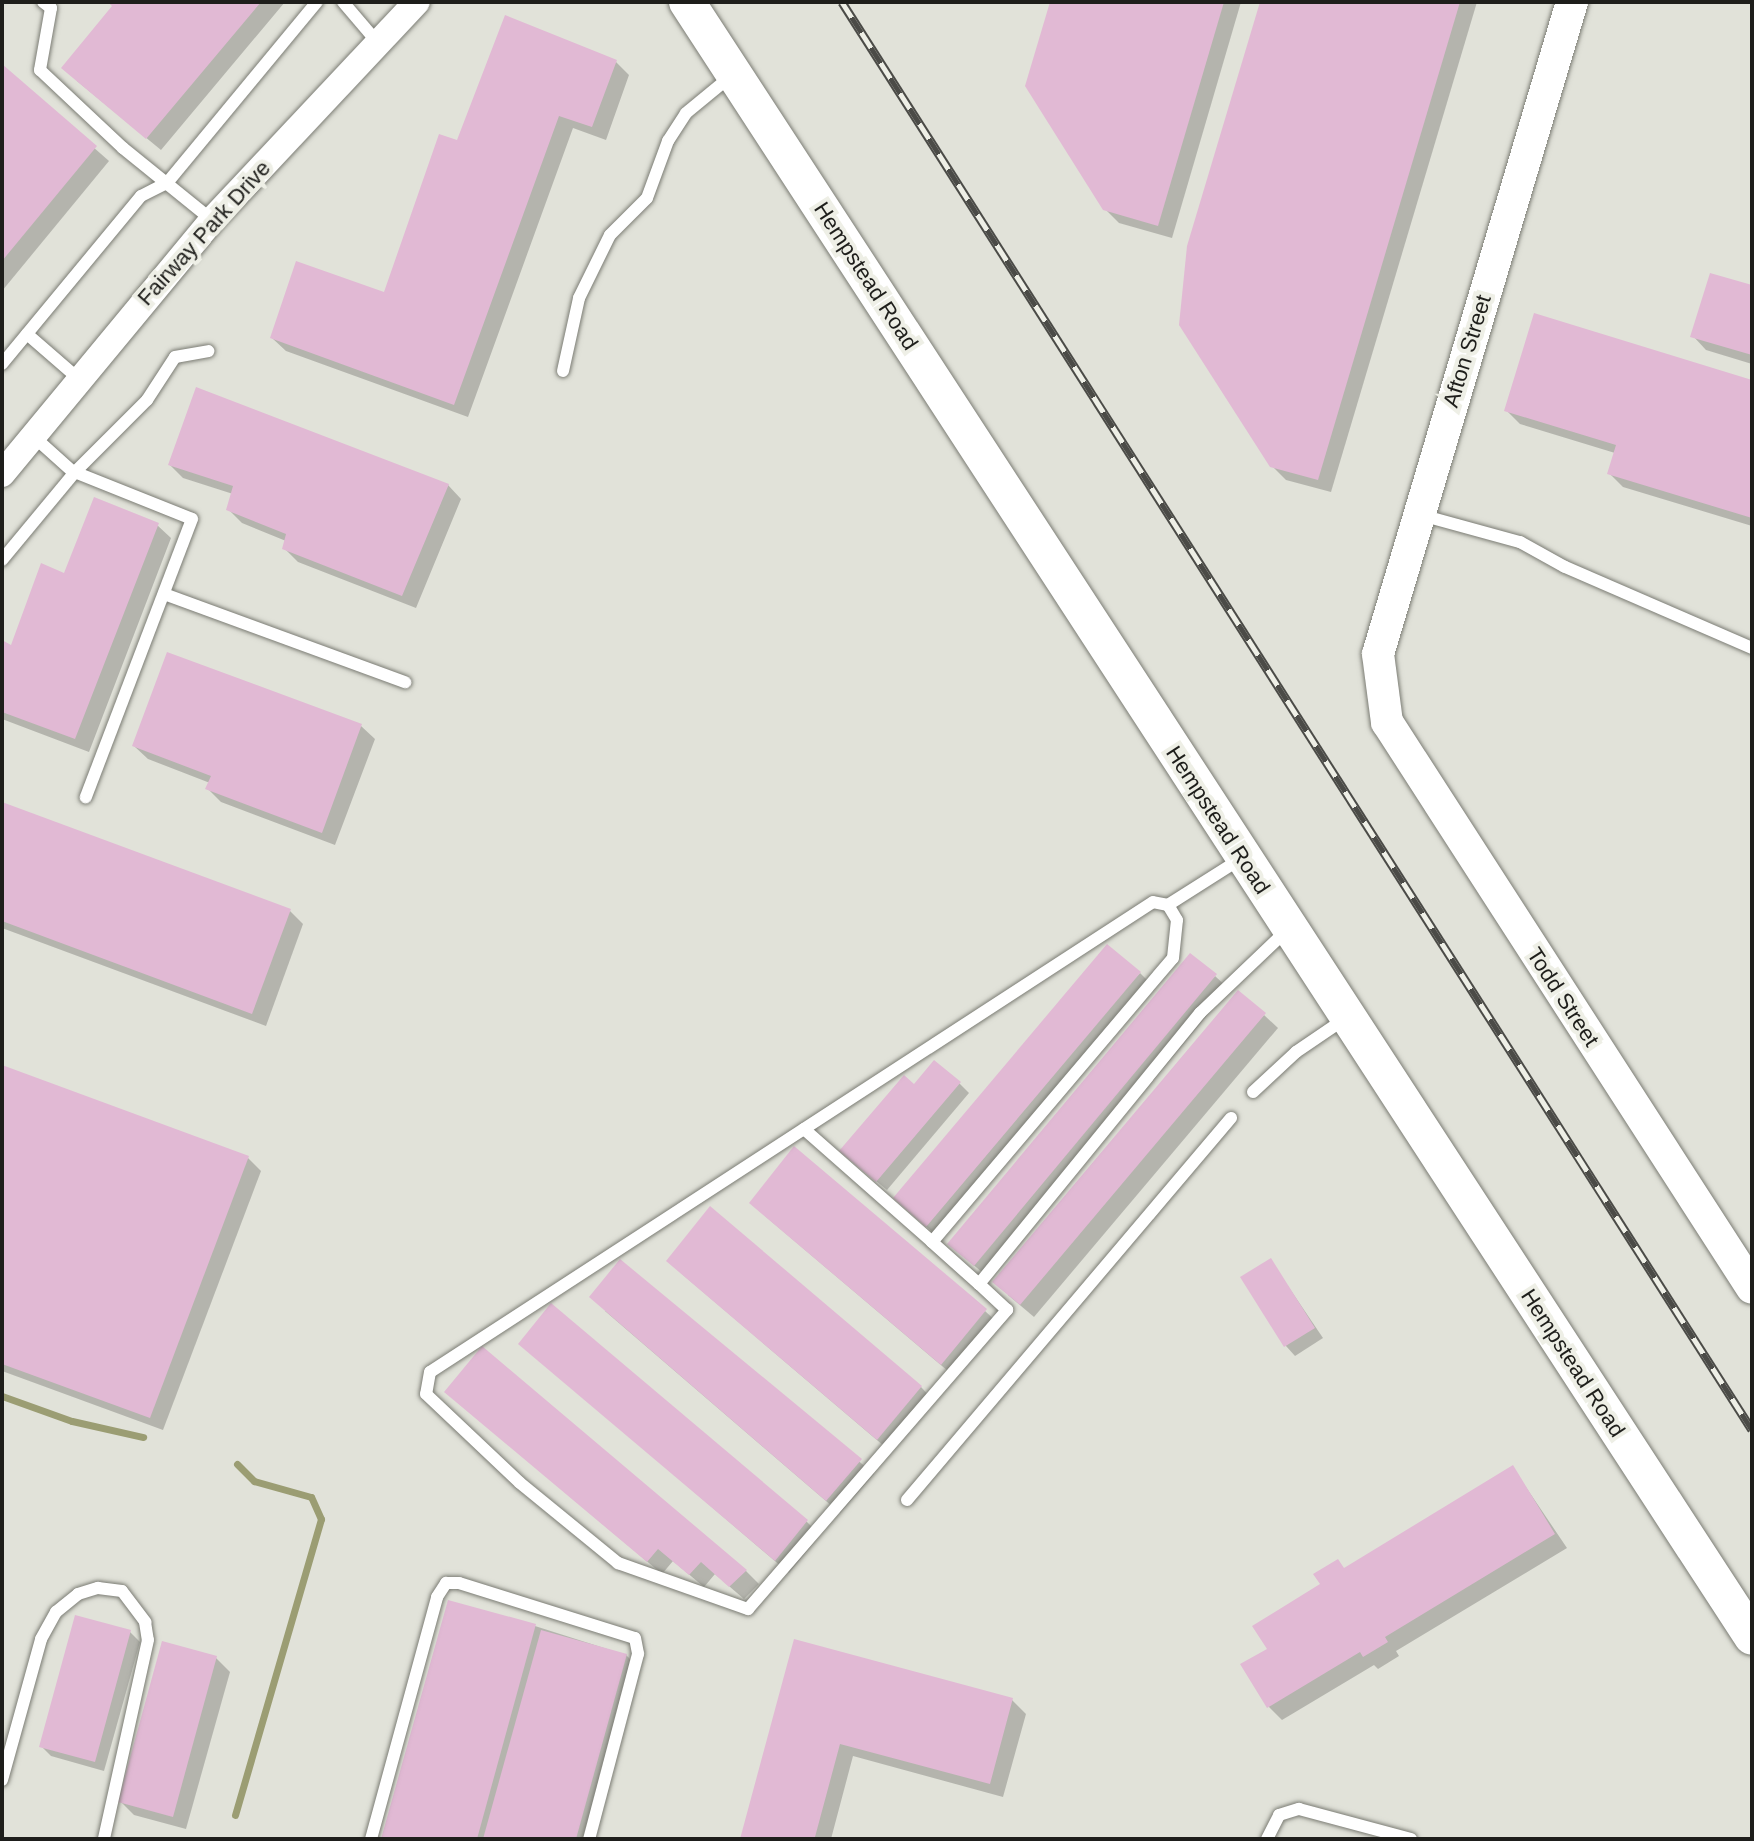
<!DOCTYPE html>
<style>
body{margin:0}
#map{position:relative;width:1754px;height:1841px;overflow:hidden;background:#e1e2d9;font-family:Helvetica,sans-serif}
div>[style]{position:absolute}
.shadow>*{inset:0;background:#0003}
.stream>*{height:7px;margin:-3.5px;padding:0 3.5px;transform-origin:3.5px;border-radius:3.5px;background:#9b9d73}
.building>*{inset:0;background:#e1b9d4}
.roads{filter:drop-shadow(0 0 2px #7b7c74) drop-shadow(0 0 2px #7b7c74)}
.service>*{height:12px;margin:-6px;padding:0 6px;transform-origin:6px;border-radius:6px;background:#fff}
.minor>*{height:26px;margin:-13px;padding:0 13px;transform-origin:13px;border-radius:13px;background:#fff}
.tertiary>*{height:32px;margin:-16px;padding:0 16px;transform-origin:16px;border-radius:16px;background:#fff}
.secondary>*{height:36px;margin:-18px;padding:0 18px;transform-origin:18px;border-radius:18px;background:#fff}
.rail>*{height:9px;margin-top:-4.5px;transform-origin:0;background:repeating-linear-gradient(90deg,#eeefe6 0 18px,#4b4b47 0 36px);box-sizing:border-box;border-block:2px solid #4b4b47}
span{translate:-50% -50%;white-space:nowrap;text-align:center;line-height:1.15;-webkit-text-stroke:8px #eeefe6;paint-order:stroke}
.street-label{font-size:22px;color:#1e1e1b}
.frame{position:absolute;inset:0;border:4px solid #1e1e1b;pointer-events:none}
</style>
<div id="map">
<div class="shadow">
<div style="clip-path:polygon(108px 2px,285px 2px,161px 150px,77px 81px,114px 7px)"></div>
<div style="clip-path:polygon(1052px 2px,1241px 2px,1172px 238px,1119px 223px,1105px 209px)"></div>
<div style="clip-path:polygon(1262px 2px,1477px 2px,1331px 492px,1286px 480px,1272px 466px)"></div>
<div style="clip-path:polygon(616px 62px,629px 75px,606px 140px,573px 128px,468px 417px,286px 351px,272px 338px,385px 295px,458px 143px)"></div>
<div style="clip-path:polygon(2px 67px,109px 161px,2px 291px)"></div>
<div style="clip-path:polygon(1752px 287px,1752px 364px,1706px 350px,1693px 336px)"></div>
<div style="clip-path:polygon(1752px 382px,1752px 526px,1623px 487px,1609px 473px,1615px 453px,1520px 424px,1506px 410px)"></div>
<div style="clip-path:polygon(170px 465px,448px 485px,461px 499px,416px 608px,298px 562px,284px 548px,286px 541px,242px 523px,228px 509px,233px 494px,183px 478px)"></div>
<div style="clip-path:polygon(157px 525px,171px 538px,89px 752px,2px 719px,2px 642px,12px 648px,65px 576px)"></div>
<div style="clip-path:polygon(361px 726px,375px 739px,335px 845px,221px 802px,208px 789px,210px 783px,148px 759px,134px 746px)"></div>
<div style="clip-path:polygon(2px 804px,290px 911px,303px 924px,266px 1026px,2px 928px)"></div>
<div style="clip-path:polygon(1140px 973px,1153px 986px,941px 1239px,909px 1212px)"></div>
<div style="clip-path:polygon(1215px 976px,1229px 989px,989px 1278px,964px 1257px)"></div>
<div style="clip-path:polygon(1264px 1015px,1278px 1028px,1034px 1317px,1008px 1295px)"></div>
<div style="clip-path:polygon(2px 1067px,247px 1157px,261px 1171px,163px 1430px,2px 1371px)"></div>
<div style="clip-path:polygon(959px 1083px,969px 1093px,887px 1190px,852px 1161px,914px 1086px)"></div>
<div style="clip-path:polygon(765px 1216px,985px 1311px,999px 1324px,955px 1377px)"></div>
<div style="clip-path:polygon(620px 1261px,874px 1474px,840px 1513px,605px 1311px)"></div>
<div style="clip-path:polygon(1271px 1261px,1323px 1338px,1295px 1356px,1286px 1346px)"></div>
<div style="clip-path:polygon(682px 1274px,921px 1387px,934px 1401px,891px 1452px)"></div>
<div style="clip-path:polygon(521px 1344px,806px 1521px,820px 1535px,789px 1573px)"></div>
<div style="clip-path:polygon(446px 1392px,746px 1571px,759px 1584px,744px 1599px,715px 1574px,704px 1587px,673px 1561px,662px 1574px)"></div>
<div style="clip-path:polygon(1513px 1468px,1567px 1548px,1396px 1651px,1399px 1656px,1378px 1669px,1374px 1665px,1282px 1720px,1269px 1707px,1269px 1649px)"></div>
<div style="clip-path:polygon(535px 1626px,626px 1655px,640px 1669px,592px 1839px,383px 1839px)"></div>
<div style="clip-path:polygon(130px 1632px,140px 1642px,104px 1771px,51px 1756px,41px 1746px)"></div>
<div style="clip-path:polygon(795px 1642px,1012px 1700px,1026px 1714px,1003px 1797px,853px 1756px,831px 1839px,742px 1839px)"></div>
<div style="clip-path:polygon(164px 1643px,216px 1658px,230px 1672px,186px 1829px,134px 1815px,120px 1801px)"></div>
</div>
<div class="stream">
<div style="left:2px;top:1396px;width:74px;rotate:19.7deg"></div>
<div style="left:72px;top:1421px;width:73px;rotate:12.7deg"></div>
<div style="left:235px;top:1815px;width:308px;rotate:-73.8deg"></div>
<div style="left:321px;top:1519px;width:24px;rotate:-114deg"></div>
<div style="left:311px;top:1497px;width:59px;rotate:-164.3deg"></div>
<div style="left:254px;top:1481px;width:24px;rotate:-135deg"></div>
</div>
<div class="building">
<div style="clip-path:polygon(108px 2px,261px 2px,146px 139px,61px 68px,112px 6px)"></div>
<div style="clip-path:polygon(1050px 2px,1224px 2px,1158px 226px,1103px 210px,1025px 86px)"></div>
<div style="clip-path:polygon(1260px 2px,1460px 2px,1318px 480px,1270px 467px,1179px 325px,1187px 246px)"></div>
<div style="clip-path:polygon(505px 15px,617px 60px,592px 127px,559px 116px,454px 405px,270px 338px,296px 261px,384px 292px,439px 134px,457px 140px)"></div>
<div style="clip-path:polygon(2px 64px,97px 146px,2px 261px)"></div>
<div style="clip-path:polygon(1710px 273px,1752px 285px,1752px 355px,1690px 337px)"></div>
<div style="clip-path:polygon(1534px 313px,1752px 380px,1752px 518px,1607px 474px,1616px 445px,1504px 411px)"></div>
<div style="clip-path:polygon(196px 387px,449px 484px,402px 596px,282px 549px,286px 534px,226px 510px,233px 486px,168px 465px)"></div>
<div style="clip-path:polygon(94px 497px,159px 523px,75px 739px,2px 712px,2px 640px,11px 645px,41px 563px,64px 573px)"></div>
<div style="clip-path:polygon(167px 652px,362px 724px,322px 833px,205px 789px,211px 776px,132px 746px)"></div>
<div style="clip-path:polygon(2px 802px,291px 909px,252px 1014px,2px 921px)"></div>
<div style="clip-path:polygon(1107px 944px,1141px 972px,926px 1227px,893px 1198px)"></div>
<div style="clip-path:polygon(1190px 953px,1217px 974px,974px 1266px,947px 1244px)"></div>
<div style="clip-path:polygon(1238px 990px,1266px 1013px,1020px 1305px,992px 1282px)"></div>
<div style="clip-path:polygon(934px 1060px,961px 1082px,876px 1182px,839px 1151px,904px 1075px,914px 1084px)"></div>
<div style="clip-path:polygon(2px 1065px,249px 1156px,150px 1418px,2px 1364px)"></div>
<div style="clip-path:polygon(794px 1146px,987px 1309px,941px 1365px,749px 1203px)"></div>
<div style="clip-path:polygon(710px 1206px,922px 1386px,877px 1440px,666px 1261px)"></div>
<div style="clip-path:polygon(1271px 1258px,1315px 1328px,1284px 1347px,1240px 1277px)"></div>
<div style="clip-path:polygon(620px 1259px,862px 1459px,826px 1501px,589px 1297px)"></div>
<div style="clip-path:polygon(551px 1303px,808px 1520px,775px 1561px,518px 1344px)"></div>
<div style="clip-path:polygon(482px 1346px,747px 1570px,729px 1587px,701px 1562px,689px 1575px,658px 1549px,647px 1562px,444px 1392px)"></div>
<div style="clip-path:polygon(1513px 1465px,1555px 1534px,1385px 1637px,1388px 1642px,1363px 1657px,1360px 1652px,1267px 1708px,1240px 1664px,1267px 1649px,1252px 1626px,1320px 1584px,1313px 1574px,1338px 1559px,1344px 1568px)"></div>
<div style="clip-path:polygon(448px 1600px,536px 1624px,477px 1839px,381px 1839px)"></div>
<div style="clip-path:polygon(75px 1615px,131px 1630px,95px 1762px,39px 1747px)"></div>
<div style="clip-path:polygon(541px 1630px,627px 1654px,576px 1839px,483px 1839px)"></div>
<div style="clip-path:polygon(794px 1639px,1013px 1698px,990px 1784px,840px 1744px,815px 1837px,820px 1839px,740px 1839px)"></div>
<div style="clip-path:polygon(162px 1641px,217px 1656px,173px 1817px,118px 1802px)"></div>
</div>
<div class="roads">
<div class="service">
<div style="left:43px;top:2px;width:10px;rotate:37deg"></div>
<div style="left:51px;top:8px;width:63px;rotate:100.1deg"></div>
<div style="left:40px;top:70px;width:114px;rotate:43.2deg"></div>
<div style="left:123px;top:148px;width:114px;rotate:39deg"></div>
<div style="left:343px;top:2px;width:54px;rotate:49.5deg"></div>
<div style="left:27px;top:334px;width:69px;rotate:40.9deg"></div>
<div style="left:2px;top:364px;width:218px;rotate:-50.4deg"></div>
<div style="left:141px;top:196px;width:29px;rotate:-27deg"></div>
<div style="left:167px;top:183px;width:235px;rotate:-50.4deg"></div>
<div style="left:563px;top:371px;width:75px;rotate:-77.6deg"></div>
<div style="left:579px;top:298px;width:70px;rotate:-63.8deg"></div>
<div style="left:610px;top:235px;width:52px;rotate:-45deg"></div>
<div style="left:647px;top:198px;width:61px;rotate:-69.8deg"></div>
<div style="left:668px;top:141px;width:33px;rotate:-57deg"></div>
<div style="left:686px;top:113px;width:58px;rotate:-39.4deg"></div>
<div style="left:33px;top:436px;width:52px;rotate:41.9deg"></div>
<div style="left:72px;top:471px;width:129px;rotate:21.8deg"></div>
<div style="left:192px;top:519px;width:298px;rotate:110.9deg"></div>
<div style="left:1421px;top:515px;width:103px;rotate:15.3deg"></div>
<div style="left:1520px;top:542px;width:51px;rotate:29.1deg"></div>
<div style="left:1565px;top:567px;width:204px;rotate:23.4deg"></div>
<div style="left:2px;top:560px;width:114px;rotate:-50.3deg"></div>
<div style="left:75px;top:472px;width:102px;rotate:-45deg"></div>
<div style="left:147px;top:400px;width:51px;rotate:-56.9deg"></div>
<div style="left:175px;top:357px;width:34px;rotate:-10deg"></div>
<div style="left:164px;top:594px;width:257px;rotate:20.1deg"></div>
<div style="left:1242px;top:858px;width:88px;rotate:147.6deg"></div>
<div style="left:1168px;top:905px;width:15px;rotate:-169deg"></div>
<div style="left:1153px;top:902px;width:862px;rotate:146.97deg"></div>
<div style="left:430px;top:1372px;width:22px;rotate:100deg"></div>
<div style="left:426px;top:1394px;width:129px;rotate:43.4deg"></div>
<div style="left:520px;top:1483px;width:127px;rotate:39.2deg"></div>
<div style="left:618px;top:1563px;width:138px;rotate:19.5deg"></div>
<div style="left:748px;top:1609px;width:396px;rotate:-49.1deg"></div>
<div style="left:1007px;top:1310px;width:38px;rotate:-137deg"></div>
<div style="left:979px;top:1284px;width:350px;rotate:-50.8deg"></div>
<div style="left:1200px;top:1013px;width:119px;rotate:-43.6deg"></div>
<div style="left:1253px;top:1092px;width:59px;rotate:-42.9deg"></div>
<div style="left:1296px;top:1052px;width:60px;rotate:-34.2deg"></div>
<div style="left:804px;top:1129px;width:171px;rotate:41.4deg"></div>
<div style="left:932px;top:1242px;width:372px;rotate:-49.7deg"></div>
<div style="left:1173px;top:958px;width:38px;rotate:-84deg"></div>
<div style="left:1177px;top:920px;width:17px;rotate:-121deg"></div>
<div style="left:932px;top:1242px;width:63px;rotate:41.8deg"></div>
<div style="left:907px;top:1500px;width:501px;rotate:-49.7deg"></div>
<div style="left:2px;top:1780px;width:146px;rotate:-74.5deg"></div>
<div style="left:41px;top:1639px;width:31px;rotate:-61deg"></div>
<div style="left:56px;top:1612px;width:28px;rotate:-39deg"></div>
<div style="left:78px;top:1594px;width:21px;rotate:-17deg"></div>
<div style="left:98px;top:1588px;width:24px;rotate:7deg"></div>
<div style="left:122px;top:1591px;width:39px;rotate:53deg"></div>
<div style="left:145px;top:1622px;width:18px;rotate:81deg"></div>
<div style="left:148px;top:1640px;width:204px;rotate:102.5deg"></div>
<div style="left:371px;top:1839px;width:251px;rotate:-74.7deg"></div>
<div style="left:437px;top:1597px;width:17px;rotate:-57deg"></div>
<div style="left:446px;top:1583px;width:13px"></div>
<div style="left:459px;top:1583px;width:184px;rotate:17.4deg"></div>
<div style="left:635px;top:1638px;width:16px;rotate:79deg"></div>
<div style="left:638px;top:1654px;width:191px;rotate:104.8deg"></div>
<div style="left:1267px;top:1839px;width:27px;rotate:-63deg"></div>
<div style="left:1279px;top:1815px;width:21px;rotate:-17deg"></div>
<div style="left:1299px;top:1809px;width:116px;rotate:15deg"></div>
</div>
<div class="minor">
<div style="left:2px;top:474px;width:330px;rotate:-50.4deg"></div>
<div style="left:212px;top:220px;width:299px;rotate:-46.8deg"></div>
</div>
<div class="tertiary">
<div style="left:1572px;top:2px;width:680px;rotate:106.57deg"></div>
<div style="left:1378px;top:654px;width:69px;rotate:82.5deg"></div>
<div style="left:1387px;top:722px;width:673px;rotate:57.18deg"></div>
</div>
<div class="secondary">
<div style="left:687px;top:2px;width:1951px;rotate:56.92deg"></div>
</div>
</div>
<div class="rail">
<div style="left:842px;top:2px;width:1693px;rotate:57.49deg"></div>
</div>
<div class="street-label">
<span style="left:204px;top:233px;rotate:-48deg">Fairway Park Drive</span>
<span style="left:866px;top:276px;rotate:57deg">Hempstead Road</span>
<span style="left:1467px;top:351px;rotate:-73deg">Afton Street</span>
<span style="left:1218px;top:820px;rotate:57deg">Hempstead Road</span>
<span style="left:1563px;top:997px;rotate:57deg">Todd Street</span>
<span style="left:1573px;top:1363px;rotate:57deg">Hempstead Road</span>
</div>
<div class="frame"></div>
</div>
